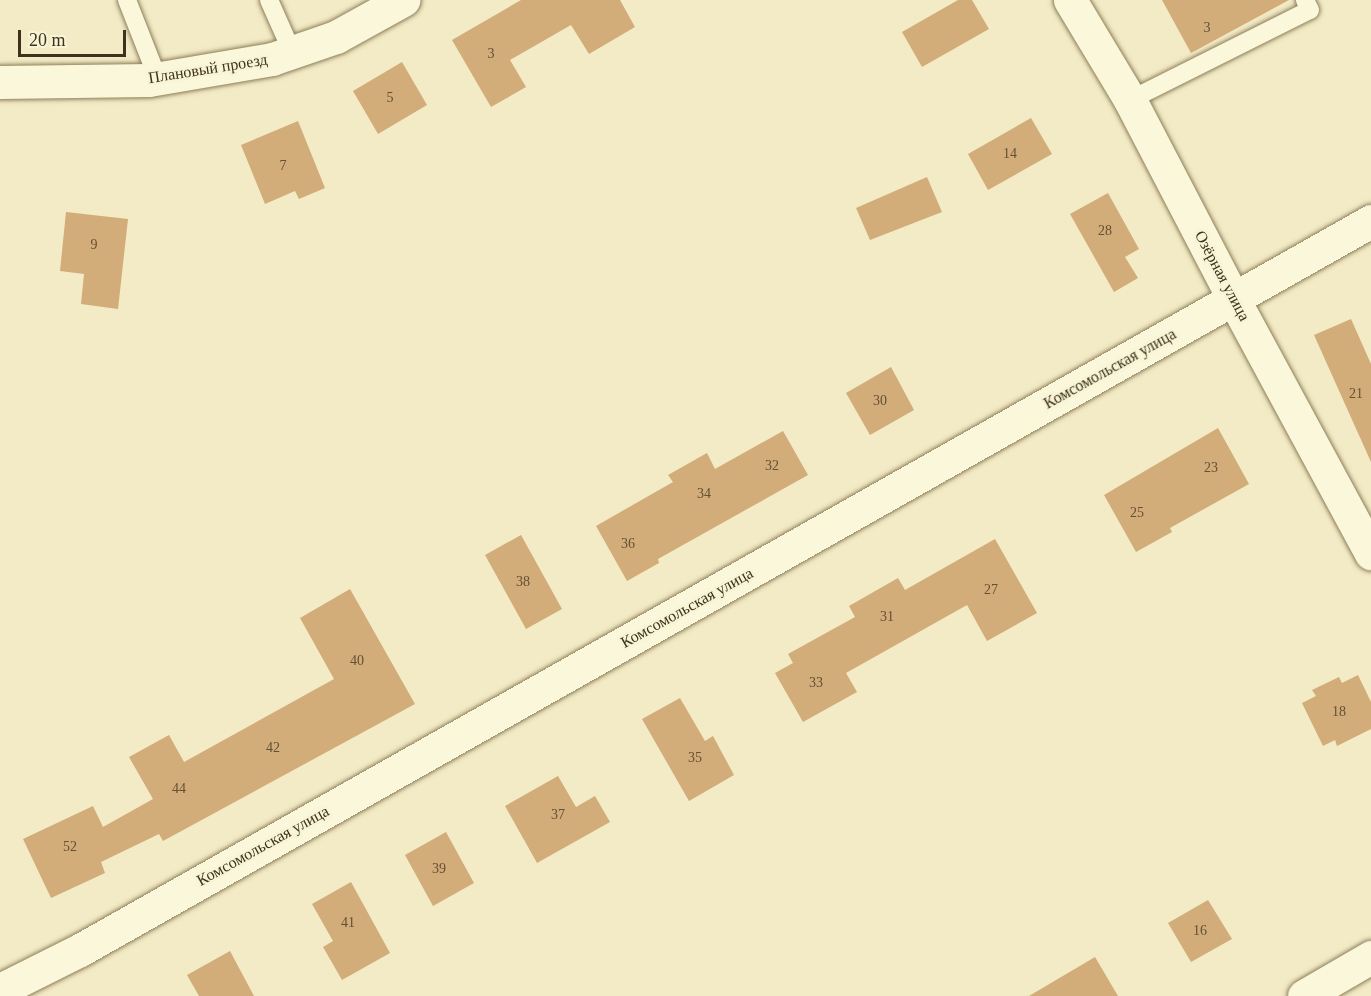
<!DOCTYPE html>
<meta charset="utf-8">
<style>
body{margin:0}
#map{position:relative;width:1371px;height:996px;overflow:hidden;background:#f2ebc5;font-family:Georgia,serif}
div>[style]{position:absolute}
.building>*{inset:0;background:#d2ac79}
.roads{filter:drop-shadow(0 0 2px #8e7e5a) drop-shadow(0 0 2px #8e7e5a)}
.lane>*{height:18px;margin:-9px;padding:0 9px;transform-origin:9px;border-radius:9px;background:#fbf7da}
.street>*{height:33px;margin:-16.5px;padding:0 16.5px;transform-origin:16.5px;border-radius:16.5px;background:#fbf7da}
span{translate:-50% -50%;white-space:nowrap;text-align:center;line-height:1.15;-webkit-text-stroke:5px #f8f4d6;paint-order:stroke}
.number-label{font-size:14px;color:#635035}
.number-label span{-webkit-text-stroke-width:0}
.street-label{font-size:16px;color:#3e321e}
.scale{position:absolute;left:18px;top:30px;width:108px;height:27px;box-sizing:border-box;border:3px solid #3e321e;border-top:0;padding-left:8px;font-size:18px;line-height:21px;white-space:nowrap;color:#3e321e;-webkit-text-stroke:4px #f8f4d6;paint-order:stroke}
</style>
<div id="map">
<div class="building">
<div style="clip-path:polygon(521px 0,620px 0,635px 27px,589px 54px,571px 25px,510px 60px,526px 87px,491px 107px,452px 40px)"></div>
<div style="clip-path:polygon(958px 0,972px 0,989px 29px,922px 67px,902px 32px)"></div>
<div style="clip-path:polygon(1162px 0,1289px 0,1191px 53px)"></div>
<div style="clip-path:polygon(402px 62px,427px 105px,378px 134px,353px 91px)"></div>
<div style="clip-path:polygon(1031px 118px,1052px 154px,988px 190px,968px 154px)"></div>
<div style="clip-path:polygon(298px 121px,325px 188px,299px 199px,295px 191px,265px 204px,241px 145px)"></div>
<div style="clip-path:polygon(927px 177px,942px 212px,870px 240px,856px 208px)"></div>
<div style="clip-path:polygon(1108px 193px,1139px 249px,1125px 257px,1138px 278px,1114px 292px,1070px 214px)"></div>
<div style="clip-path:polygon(66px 212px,128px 219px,118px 309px,81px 304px,84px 274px,60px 271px)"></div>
<div style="clip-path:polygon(1351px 319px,1371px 364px,1371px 462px,1314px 335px)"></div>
<div style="clip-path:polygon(891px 367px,914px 410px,870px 435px,846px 393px)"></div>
<div style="clip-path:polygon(1218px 428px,1249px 484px,1170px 528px,1172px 532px,1136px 552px,1104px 495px)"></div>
<div style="clip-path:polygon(783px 431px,808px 475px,658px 559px,659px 563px,627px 581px,596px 526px,673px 482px,668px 475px,707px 453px,715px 469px)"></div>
<div style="clip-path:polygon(521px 535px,562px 609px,526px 629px,485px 555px)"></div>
<div style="clip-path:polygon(995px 539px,1037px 613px,987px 641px,967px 605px,846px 673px,857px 692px,803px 722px,775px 673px,793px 663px,788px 654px,855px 617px,849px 606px,898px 578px,905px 590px)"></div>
<div style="clip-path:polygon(350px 589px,415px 704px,163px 841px,159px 834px,101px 862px,105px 873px,51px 898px,23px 839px,93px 806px,103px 827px,153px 799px,129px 757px,169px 735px,184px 762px,334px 679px,300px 618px)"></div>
<div style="clip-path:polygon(1358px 675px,1371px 702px,1371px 729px,1337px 746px,1335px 740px,1323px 746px,1302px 703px,1316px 696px,1312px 690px,1339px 677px,1342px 683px)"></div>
<div style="clip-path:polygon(680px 698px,705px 741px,713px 736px,734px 775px,689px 801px,642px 719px)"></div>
<div style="clip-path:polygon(558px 776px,576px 807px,595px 796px,610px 822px,537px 863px,505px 806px)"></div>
<div style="clip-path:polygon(446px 832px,474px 883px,433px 906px,405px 855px)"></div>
<div style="clip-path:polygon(351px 882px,390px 953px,342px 980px,323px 947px,333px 941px,312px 904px)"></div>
<div style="clip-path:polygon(1208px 900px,1232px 939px,1191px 962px,1168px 923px)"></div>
<div style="clip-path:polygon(230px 951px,254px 996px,199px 996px,187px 975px)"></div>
<div style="clip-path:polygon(1095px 957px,1118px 996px,1029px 996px)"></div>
</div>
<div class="roads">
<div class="lane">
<div style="left:127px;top:0;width:85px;rotate:68.6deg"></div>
<div style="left:269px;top:0;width:57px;rotate:66.1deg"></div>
<div style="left:1130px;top:100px;width:201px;rotate:-26.6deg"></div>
<div style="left:1310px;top:10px;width:11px;rotate:-117deg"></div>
</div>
<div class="street">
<div style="left:1070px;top:0;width:117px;rotate:59deg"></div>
<div style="left:1130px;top:100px;width:225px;rotate:62.5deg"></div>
<div style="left:1234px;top:300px;width:288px;rotate:61.6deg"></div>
<div style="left:0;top:82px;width:149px;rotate:-0.8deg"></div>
<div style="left:149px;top:80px;width:125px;rotate:-9.7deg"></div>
<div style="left:272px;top:59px;width:68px;rotate:-19deg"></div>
<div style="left:336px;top:37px;width:77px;rotate:-28.9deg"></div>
<div style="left:0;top:990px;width:89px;rotate:-26.6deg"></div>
<div style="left:80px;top:950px;width:1483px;rotate:-29.45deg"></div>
<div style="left:1304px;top:996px;width:78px;rotate:-30.2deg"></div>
</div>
</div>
<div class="number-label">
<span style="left:1207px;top:28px">3</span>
<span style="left:491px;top:54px">3</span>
<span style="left:390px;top:98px">5</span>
<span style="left:1010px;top:154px">14</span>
<span style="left:283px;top:166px">7</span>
<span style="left:1105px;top:231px">28</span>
<span style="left:94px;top:245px">9</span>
<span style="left:1356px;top:394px">21</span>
<span style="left:880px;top:401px">30</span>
<span style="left:772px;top:466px">32</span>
<span style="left:1211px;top:468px">23</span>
<span style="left:704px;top:494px">34</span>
<span style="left:1137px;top:513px">25</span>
<span style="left:628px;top:544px">36</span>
<span style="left:523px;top:582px">38</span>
<span style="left:991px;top:590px">27</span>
<span style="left:887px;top:617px">31</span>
<span style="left:357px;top:661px">40</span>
<span style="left:816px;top:683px">33</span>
<span style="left:1339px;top:712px">18</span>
<span style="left:273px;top:748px">42</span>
<span style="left:695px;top:758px">35</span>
<span style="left:179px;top:789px">44</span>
<span style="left:558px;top:815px">37</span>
<span style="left:70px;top:847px">52</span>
<span style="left:439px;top:869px">39</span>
<span style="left:348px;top:923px">41</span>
<span style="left:1200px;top:931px">16</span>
</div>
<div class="street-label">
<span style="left:208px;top:69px;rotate:-9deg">Плановый проезд</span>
<span style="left:1222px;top:276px;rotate:62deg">Озёрная улица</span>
<span style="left:1110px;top:369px;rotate:-29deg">Комсомольская улица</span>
<span style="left:687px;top:608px;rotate:-29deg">Комсомольская улица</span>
<span style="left:263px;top:846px;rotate:-29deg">Комсомольская улица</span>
</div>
<div class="scale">20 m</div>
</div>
